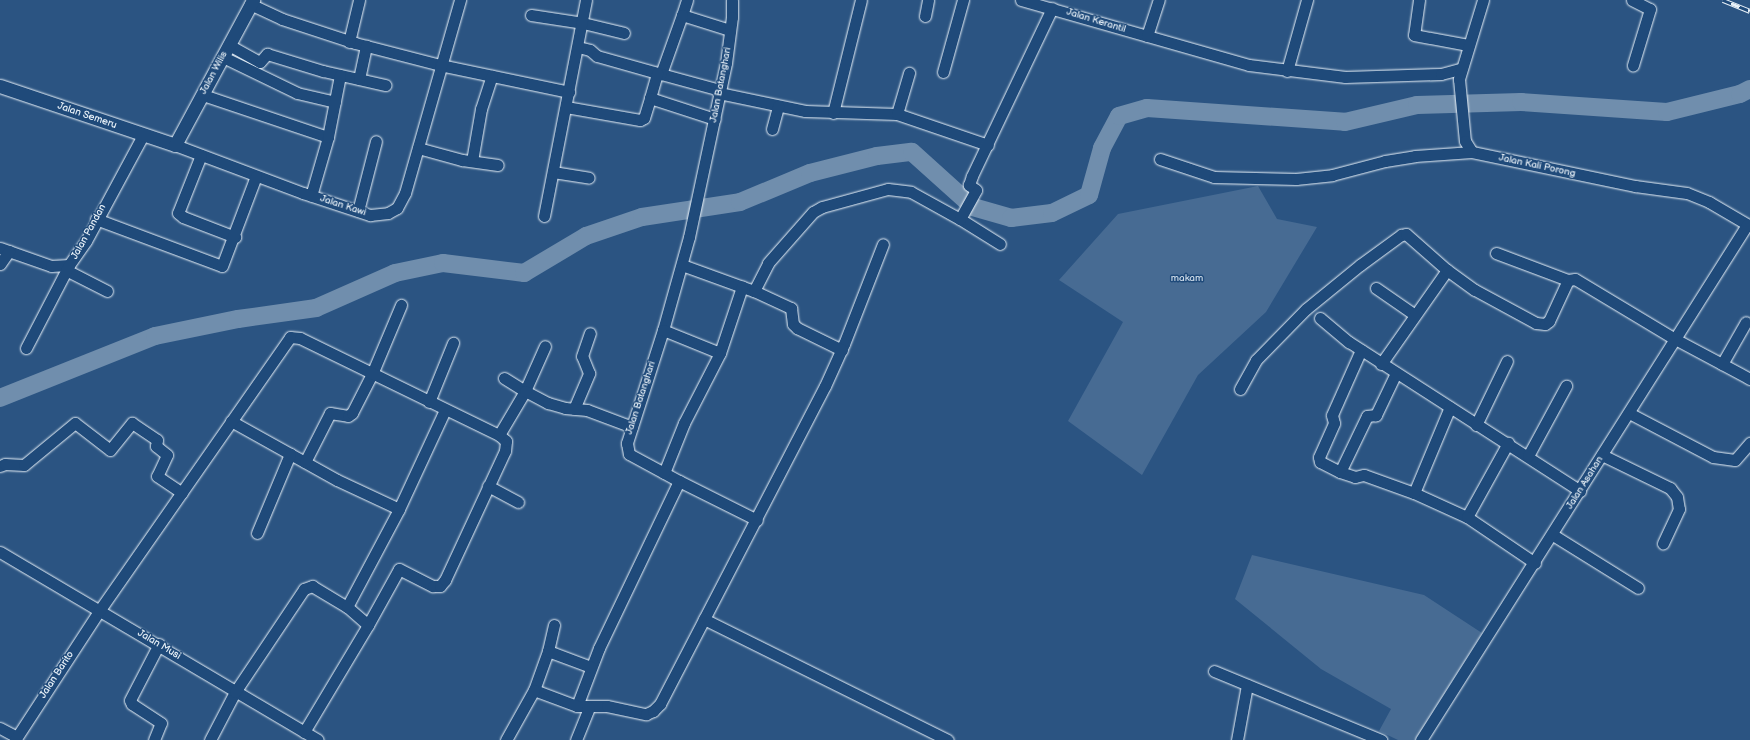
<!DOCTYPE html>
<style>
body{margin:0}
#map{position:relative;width:1750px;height:740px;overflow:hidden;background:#2b5482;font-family:"Balsamiq Sans",sans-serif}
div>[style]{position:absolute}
.green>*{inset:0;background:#476b93}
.river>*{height:18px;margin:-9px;padding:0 9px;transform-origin:9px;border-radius:9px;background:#708ead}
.roads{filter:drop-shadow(0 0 1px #e8f1f8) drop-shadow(0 0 1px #e8f1f8)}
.minor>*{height:11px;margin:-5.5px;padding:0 5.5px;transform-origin:5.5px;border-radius:5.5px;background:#1f4a7a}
.major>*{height:13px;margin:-6.5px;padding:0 6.5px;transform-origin:6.5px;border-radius:6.5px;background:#1f4a7a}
.rail>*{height:4.5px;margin-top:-2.25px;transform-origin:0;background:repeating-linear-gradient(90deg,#1f4a7a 0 9px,#e8f1f8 0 18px);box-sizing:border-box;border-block:1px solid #e8f1f8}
span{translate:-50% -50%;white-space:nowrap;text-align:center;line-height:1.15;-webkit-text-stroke:3px #1f4a7a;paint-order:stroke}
.street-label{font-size:10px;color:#e8f1f8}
.park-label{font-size:10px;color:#d0dde9}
</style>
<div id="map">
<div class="green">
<div style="clip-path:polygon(1258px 186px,1277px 219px,1317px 227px,1266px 312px,1198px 375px,1142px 475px,1068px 421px,1123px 322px,1059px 280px,1118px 214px)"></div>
<div style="clip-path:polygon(1252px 555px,1424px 595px,1482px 633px,1415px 740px,1398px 740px,1379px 731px,1391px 709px,1321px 669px,1235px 599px)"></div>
</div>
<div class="river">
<div style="left:0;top:398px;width:167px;rotate:-21.8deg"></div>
<div style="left:155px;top:336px;width:85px;rotate:-11.6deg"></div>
<div style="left:238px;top:319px;width:79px;rotate:-8deg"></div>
<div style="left:316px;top:308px;width:86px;rotate:-23.9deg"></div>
<div style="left:395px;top:273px;width:49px;rotate:-11.8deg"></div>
<div style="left:443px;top:263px;width:82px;rotate:7deg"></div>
<div style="left:524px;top:273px;width:72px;rotate:-30.8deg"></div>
<div style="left:586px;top:236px;width:59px;rotate:-18.7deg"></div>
<div style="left:642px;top:217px;width:99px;rotate:-8.7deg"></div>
<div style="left:740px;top:202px;width:76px;rotate:-22.5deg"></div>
<div style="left:810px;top:173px;width:69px;rotate:-14.2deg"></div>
<div style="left:877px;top:156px;width:35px;rotate:-7deg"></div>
<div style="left:912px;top:152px;width:82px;rotate:42deg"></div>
<div style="left:973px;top:207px;width:40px;rotate:16deg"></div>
<div style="left:1011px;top:218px;width:41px;rotate:-7deg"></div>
<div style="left:1052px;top:213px;width:41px;rotate:-25.9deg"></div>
<div style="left:1089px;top:195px;width:49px;rotate:-74.5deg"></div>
<div style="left:1102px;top:148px;width:36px;rotate:-62deg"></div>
<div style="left:1119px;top:116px;width:29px;rotate:-16deg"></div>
<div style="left:1147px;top:108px;width:198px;rotate:4deg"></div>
<div style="left:1345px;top:122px;width:74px;rotate:-13.3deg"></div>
<div style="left:1417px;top:105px;width:104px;rotate:-1.7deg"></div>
<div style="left:1521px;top:102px;width:146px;rotate:3.9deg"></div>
<div style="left:1667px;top:112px;width:75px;rotate:-13.9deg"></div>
<div style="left:1740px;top:94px;width:11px;rotate:-27deg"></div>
</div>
<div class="roads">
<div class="minor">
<div style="left:687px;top:0;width:16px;rotate:108deg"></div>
<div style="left:682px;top:15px;width:50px;rotate:17.4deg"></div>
<div style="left:732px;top:0;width:17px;rotate:90deg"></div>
<div style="left:732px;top:17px;width:46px;rotate:97.4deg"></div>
<div style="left:726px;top:63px;width:178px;rotate:102deg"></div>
<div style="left:689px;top:237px;width:97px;rotate:105.6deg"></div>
<div style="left:663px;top:330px;width:119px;rotate:107.7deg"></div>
<div style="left:627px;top:443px;width:11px;rotate:80deg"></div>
<div style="left:629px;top:454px;width:57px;rotate:28.4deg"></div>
<div style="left:679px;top:481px;width:185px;rotate:115.6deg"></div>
<div style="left:599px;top:648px;width:62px;rotate:110.8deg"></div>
<div style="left:577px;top:706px;width:30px"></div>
<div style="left:607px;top:706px;width:40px;rotate:12deg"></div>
<div style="left:646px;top:714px;width:8px;rotate:-23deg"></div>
<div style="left:653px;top:711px;width:10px;rotate:-45deg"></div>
<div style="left:660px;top:704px;width:358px;rotate:-62.6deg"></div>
<div style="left:825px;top:386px;width:46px;rotate:-65.7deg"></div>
<div style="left:844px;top:344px;width:107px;rotate:-68.7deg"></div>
<div style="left:1021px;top:0;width:237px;rotate:15.9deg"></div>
<div style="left:1249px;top:65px;width:97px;rotate:7.1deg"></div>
<div style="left:1345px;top:77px;width:96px;rotate:-1.8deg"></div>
<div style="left:1441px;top:74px;width:20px;rotate:-15deg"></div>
<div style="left:1419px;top:0;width:35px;rotate:98deg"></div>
<div style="left:1414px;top:35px;width:55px;rotate:10.5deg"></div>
<div style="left:1483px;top:0;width:83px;rotate:106.9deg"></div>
<div style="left:1459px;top:79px;width:62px;rotate:84.5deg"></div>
<div style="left:1465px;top:141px;width:13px;rotate:58deg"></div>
<div style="left:1472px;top:152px;width:167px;rotate:11.8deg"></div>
<div style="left:1635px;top:186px;width:52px;rotate:7.7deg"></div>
<div style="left:1687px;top:193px;width:24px;rotate:22deg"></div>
<div style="left:1709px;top:202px;width:48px;rotate:30.3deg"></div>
<div style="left:1632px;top:0;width:20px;rotate:27deg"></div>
<div style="left:1650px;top:9px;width:59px;rotate:106.9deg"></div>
<div style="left:250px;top:4px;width:35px;rotate:25deg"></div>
<div style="left:282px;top:19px;width:77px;rotate:18.2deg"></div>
<div style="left:355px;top:43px;width:88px;rotate:14.5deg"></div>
<div style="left:440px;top:65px;width:132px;rotate:11.8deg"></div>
<div style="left:531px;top:15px;width:53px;rotate:8.7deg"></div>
<div style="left:583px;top:23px;width:42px;rotate:13.7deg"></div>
<div style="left:682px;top:15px;width:63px;rotate:109.6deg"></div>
<div style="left:661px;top:74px;width:61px;rotate:15.2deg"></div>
<div style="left:925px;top:16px;width:16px;rotate:-79deg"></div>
<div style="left:1147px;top:36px;width:38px;rotate:-72deg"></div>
<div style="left:349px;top:42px;width:43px;rotate:-76.6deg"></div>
<div style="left:229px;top:45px;width:35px;rotate:29deg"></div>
<div style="left:260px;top:62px;width:11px;rotate:-49deg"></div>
<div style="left:267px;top:54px;width:59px;rotate:16.9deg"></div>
<div style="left:323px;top:71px;width:64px;rotate:12.7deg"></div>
<div style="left:578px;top:47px;width:12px;rotate:14deg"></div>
<div style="left:590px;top:50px;width:9px;rotate:41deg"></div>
<div style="left:597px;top:56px;width:66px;rotate:15.7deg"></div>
<div style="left:223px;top:57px;width:82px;rotate:25.9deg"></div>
<div style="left:297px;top:93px;width:39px;rotate:13deg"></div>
<div style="left:1287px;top:71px;width:74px;rotate:-74.3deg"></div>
<div style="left:943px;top:72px;width:75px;rotate:-74.5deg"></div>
<div style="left:359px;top:79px;width:34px;rotate:-78deg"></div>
<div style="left:719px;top:93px;width:88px;rotate:11.8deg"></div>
<div style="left:805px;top:111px;width:92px;rotate:1.9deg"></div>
<div style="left:897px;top:114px;width:96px;rotate:18.8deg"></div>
<div style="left:203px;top:95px;width:132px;rotate:18.6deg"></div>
<div style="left:328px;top:137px;width:61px;rotate:106.1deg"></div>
<div style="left:650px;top:98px;width:26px;rotate:-74deg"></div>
<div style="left:566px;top:107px;width:75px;rotate:10deg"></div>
<div style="left:640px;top:120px;width:4px;rotate:-27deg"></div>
<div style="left:644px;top:118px;width:21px;rotate:-73deg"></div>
<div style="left:650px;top:98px;width:68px;rotate:17.9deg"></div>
<div style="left:833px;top:113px;width:116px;rotate:-76.1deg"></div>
<div style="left:897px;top:114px;width:43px;rotate:-73.7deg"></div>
<div style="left:772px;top:129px;width:24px;rotate:-75deg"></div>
<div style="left:328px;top:137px;width:63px;rotate:-79deg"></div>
<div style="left:175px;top:145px;width:137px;rotate:20.6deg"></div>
<div style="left:303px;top:193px;width:71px;rotate:18.2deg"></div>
<div style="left:370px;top:215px;width:18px;rotate:-6deg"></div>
<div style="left:388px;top:213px;width:10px;rotate:-29deg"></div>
<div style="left:397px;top:208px;width:17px;rotate:-62deg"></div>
<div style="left:405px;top:193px;width:201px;rotate:-74.1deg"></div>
<div style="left:418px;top:148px;width:46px;rotate:15.3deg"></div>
<div style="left:462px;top:160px;width:36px;rotate:8deg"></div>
<div style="left:201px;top:155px;width:62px;rotate:111.6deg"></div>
<div style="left:178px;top:213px;width:6px;rotate:39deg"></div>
<div style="left:183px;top:217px;width:56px;rotate:21deg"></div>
<div style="left:1160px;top:159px;width:57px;rotate:18.4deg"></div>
<div style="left:1214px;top:177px;width:82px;rotate:1.4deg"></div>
<div style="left:1296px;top:179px;width:36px;rotate:-6deg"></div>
<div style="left:1332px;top:175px;width:55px;rotate:-14.8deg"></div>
<div style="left:1385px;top:161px;width:30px;rotate:-9deg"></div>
<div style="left:1415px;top:156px;width:57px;rotate:-4deg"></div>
<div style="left:472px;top:161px;width:53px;rotate:-80.2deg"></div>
<div style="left:481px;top:109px;width:35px;rotate:-72deg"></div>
<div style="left:553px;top:172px;width:36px;rotate:9deg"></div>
<div style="left:358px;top:211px;width:72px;rotate:-75.6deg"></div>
<div style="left:544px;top:216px;width:220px;rotate:-79deg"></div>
<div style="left:96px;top:219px;width:134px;rotate:20.5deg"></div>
<div style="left:222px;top:266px;width:96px;rotate:-69.3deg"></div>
<div style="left:960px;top:219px;width:47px;rotate:32deg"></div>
<div style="left:0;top:248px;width:54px;rotate:19.4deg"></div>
<div style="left:51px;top:266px;width:18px;rotate:-3deg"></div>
<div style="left:69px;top:265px;width:29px;rotate:-55deg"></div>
<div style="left:86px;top:241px;width:120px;rotate:-61.7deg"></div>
<div style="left:1496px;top:253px;width:77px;rotate:20.6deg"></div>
<div style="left:0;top:264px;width:16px;rotate:-55deg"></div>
<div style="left:682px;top:265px;width:77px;rotate:19.9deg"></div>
<div style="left:754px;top:291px;width:41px;rotate:24.7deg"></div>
<div style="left:791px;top:308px;width:16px;rotate:83deg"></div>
<div style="left:793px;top:324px;width:6px;rotate:45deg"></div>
<div style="left:797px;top:328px;width:50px;rotate:26.1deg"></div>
<div style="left:66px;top:270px;width:46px;rotate:27.1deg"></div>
<div style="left:1376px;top:288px;width:47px;rotate:34.7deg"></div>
<div style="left:754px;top:291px;width:31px;rotate:-63deg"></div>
<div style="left:768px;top:263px;width:68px;rotate:-48.6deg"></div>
<div style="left:813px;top:212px;width:10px;rotate:-29deg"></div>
<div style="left:822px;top:207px;width:68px;rotate:-15.3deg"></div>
<div style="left:888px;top:189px;width:23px;rotate:7deg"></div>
<div style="left:911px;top:192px;width:56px;rotate:28.9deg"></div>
<div style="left:960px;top:219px;width:33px;rotate:-61deg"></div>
<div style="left:976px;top:190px;width:9px;rotate:-144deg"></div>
<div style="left:969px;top:185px;width:9px;rotate:-72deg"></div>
<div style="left:972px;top:176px;width:186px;rotate:-64.5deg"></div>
<div style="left:1320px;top:318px;width:38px;rotate:40deg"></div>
<div style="left:1349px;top:342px;width:275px;rotate:32.8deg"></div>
<div style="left:663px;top:330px;width:61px;rotate:22deg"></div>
<div style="left:26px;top:348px;width:93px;rotate:-62.6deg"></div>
<div style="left:1381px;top:364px;width:115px;rotate:-54.9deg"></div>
<div style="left:1722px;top:364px;width:48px;rotate:-60.3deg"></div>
<div style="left:1396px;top:373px;width:47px;rotate:115.5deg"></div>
<div style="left:1376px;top:415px;width:9px;rotate:174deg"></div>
<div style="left:1367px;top:416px;width:62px;rotate:115.7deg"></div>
<div style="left:1340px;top:472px;width:16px;rotate:18deg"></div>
<div style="left:1355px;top:477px;width:9px;rotate:-13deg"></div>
<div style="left:1364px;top:475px;width:53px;rotate:19.8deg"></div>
<div style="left:1414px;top:493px;width:58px;rotate:24.4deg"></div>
<div style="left:1467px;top:517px;width:85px;rotate:-61deg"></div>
<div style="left:504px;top:378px;width:25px;rotate:32deg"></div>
<div style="left:525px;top:391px;width:49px;rotate:-66deg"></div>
<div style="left:1240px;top:389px;width:33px;rotate:-61deg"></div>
<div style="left:1256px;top:360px;width:71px;rotate:-45.6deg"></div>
<div style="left:1306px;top:309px;width:70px;rotate:-39.2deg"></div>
<div style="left:1360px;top:265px;width:51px;rotate:-36.2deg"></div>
<div style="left:1401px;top:235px;width:5px;rotate:-11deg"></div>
<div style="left:1406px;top:234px;width:55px;rotate:41.3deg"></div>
<div style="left:1447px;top:270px;width:34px;rotate:36deg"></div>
<div style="left:1475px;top:290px;width:69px;rotate:28.4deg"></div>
<div style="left:1536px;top:323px;width:9px;rotate:6deg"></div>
<div style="left:1545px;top:324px;width:5px;rotate:-37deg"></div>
<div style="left:1549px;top:321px;width:45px;rotate:-65.1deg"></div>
<div style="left:1568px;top:280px;width:7px;rotate:-8deg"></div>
<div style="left:1575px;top:279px;width:117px;rotate:31deg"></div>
<div style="left:1675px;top:339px;width:85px;rotate:28.1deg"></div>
<div style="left:429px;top:402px;width:64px;rotate:-67.9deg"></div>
<div style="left:574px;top:409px;width:39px;rotate:-67deg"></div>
<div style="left:589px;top:373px;width:18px;rotate:-112deg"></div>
<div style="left:582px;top:356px;width:24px;rotate:-71deg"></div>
<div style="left:1629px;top:413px;width:95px;rotate:27.6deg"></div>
<div style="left:1713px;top:457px;width:22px;rotate:8deg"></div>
<div style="left:1735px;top:460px;width:23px;rotate:-49deg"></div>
<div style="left:231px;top:421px;width:121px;rotate:29.1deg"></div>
<div style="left:337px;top:480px;width:68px;rotate:25.1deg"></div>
<div style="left:1476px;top:425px;width:71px;rotate:-64.2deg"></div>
<div style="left:1602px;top:455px;width:76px;rotate:25.9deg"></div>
<div style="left:1670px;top:488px;width:11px;rotate:52deg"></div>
<div style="left:1677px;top:497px;width:12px;rotate:81deg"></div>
<div style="left:1679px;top:509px;width:38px;rotate:115deg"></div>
<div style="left:1528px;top:456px;width:80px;rotate:-61.5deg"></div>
<div style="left:305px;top:462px;width:55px;rotate:-63deg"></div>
<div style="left:330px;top:413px;width:18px;rotate:9deg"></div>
<div style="left:348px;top:416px;width:5px;rotate:-37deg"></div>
<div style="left:352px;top:413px;width:44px;rotate:-62.9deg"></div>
<div style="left:372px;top:374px;width:75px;rotate:-67.2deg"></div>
<div style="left:0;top:466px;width:5px;rotate:-22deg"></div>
<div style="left:5px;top:464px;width:19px;rotate:3deg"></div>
<div style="left:24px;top:465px;width:66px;rotate:-39.5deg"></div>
<div style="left:75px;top:423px;width:44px;rotate:37.6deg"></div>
<div style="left:110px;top:450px;width:35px;rotate:-51deg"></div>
<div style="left:132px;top:423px;width:30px;rotate:34deg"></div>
<div style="left:157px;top:440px;width:6px;rotate:99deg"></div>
<div style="left:156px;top:446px;width:14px;rotate:39deg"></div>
<div style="left:167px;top:455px;width:23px;rotate:115deg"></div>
<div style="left:157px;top:476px;width:30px;rotate:34deg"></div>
<div style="left:1340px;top:472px;width:22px;rotate:-153deg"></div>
<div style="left:1320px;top:462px;width:5px;rotate:-101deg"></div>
<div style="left:1319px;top:457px;width:37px;rotate:-66deg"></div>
<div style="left:1334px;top:423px;width:8px;rotate:-104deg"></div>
<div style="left:1332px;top:415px;width:71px;rotate:-66deg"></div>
<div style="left:664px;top:473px;width:54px;rotate:-68.2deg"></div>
<div style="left:684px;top:423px;width:79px;rotate:-62.8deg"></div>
<div style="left:720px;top:353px;width:70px;rotate:-71.6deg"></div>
<div style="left:679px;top:481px;width:87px;rotate:26.6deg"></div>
<div style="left:488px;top:486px;width:34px;rotate:28deg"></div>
<div style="left:1414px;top:493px;width:93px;rotate:-67.3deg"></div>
<div style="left:1467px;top:517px;width:82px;rotate:34.1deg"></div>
<div style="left:257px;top:533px;width:86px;rotate:-67.3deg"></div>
<div style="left:1553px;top:535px;width:100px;rotate:31.9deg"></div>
<div style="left:0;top:552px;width:369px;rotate:30.6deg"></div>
<div style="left:704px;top:619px;width:272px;rotate:26.4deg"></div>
<div style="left:368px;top:625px;width:64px;rotate:-61deg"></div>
<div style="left:399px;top:569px;width:38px;rotate:27deg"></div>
<div style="left:433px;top:586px;width:7px"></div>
<div style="left:440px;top:586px;width:8px;rotate:-50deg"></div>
<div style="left:445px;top:580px;width:142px;rotate:-65.1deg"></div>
<div style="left:505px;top:451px;width:10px;rotate:-84deg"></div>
<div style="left:506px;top:441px;width:9px;rotate:-139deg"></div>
<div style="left:554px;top:625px;width:27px;rotate:103deg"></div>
<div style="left:548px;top:651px;width:41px;rotate:109.7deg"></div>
<div style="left:534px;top:690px;width:46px;rotate:20.4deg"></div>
<div style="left:548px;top:651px;width:46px;rotate:20.4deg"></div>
<div style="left:1214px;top:671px;width:181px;rotate:22.4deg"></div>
<div style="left:0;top:728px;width:19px;rotate:28deg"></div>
<div style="left:304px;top:732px;width:125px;rotate:-59.1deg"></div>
<div style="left:368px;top:625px;width:28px;rotate:-139deg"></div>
<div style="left:15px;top:740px;width:154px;rotate:-56.9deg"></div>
<div style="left:99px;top:611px;width:334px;rotate:-55.1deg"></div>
<div style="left:290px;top:337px;width:10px;rotate:6deg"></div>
<div style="left:300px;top:338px;width:221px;rotate:26deg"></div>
<div style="left:499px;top:435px;width:51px;rotate:-59.4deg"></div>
<div style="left:525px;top:391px;width:26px;rotate:28deg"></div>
<div style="left:548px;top:403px;width:18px;rotate:16deg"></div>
<div style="left:565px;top:408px;width:22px;rotate:5deg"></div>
<div style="left:587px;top:410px;width:48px;rotate:20.7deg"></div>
<div style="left:154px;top:740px;width:18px;rotate:-68deg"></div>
<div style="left:161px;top:723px;width:35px;rotate:-147deg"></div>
<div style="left:132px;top:704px;width:4px;rotate:-117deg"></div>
<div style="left:130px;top:700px;width:63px;rotate:-62.6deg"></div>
<div style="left:210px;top:740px;width:54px;rotate:-62.5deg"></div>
<div style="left:235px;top:692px;width:124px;rotate:-56.2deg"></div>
<div style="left:304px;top:589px;width:9px;rotate:-21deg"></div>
<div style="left:312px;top:586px;width:41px;rotate:31deg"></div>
<div style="left:347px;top:607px;width:111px;rotate:-62deg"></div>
<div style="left:399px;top:509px;width:109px;rotate:-65.1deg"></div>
<div style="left:506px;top:740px;width:57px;rotate:-60.8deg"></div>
<div style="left:576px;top:740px;width:35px;rotate:-68deg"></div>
<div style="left:1237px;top:740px;width:56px;rotate:-79.7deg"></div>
<div style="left:1421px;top:740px;width:610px;rotate:-57.67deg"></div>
</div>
<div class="major">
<div style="left:0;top:86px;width:185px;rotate:18.6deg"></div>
<div style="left:175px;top:145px;width:165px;rotate:-61.7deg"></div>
</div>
</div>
<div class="rail">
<div style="left:1723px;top:0;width:29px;rotate:22deg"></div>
</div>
<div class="street-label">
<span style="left:1096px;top:21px;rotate:17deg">Jalan Kerantil</span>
<span style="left:214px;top:73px;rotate:-62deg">Jalan Wilis</span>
<span style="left:721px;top:85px;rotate:-79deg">Jalan Batanghari</span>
<span style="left:87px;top:116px;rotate:19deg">Jalan Semeru</span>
<span style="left:1537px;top:166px;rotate:12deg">Jalan Kali Porong</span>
<span style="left:343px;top:206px;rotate:18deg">Jalan Kawi</span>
<span style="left:89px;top:232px;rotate:-61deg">Jalan Pandan</span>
<span style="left:641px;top:398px;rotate:-72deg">Jalan Batanghari</span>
<span style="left:1585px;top:483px;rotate:-58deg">Jalan Asahan</span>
<span style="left:159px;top:645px;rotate:31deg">Jalan Musi</span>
<span style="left:57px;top:675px;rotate:-57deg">Jalan Barito</span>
</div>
<div class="park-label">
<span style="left:1187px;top:279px">makam</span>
</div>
</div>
